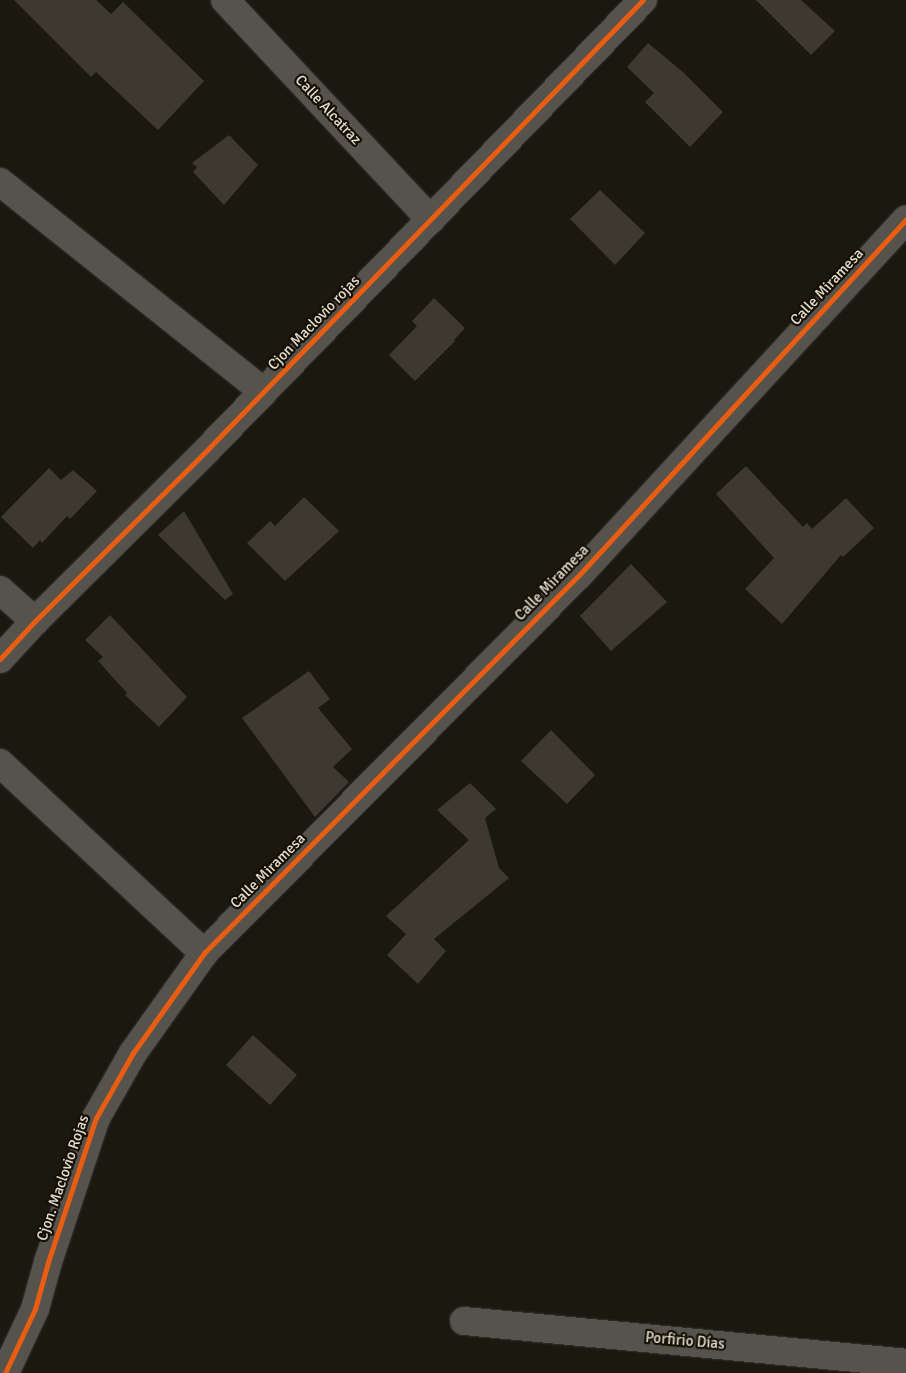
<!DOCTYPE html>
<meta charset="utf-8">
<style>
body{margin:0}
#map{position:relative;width:906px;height:1373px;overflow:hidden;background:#1b1810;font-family:Signika,sans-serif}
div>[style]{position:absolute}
.building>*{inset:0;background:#3d392e}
.roads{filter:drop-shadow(0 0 1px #35332e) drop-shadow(0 0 1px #35332e)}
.minor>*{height:28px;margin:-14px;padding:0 14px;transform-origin:14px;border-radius:14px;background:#55534c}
.cycleway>*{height:5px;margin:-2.5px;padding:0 2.5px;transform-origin:2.5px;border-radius:2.5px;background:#e95d12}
span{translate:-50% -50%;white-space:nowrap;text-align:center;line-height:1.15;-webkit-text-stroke:4.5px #161104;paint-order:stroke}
.street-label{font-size:15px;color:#e1ded4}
</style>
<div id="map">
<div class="building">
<div style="clip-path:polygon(14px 0,96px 0,111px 14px,123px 2px,204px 81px,158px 130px,96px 72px,91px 77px)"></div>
<div style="clip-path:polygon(756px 0,801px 0,835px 31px,811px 55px)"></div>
<div style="clip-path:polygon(648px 43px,684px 73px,723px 112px,690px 147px,645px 102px,654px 93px,627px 67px)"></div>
<div style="clip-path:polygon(229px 135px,258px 165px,224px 205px,193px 172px,197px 167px,192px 163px)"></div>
<div style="clip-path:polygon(600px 190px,645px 233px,615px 265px,570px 219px)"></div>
<div style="clip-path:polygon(434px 298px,465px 328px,454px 340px,455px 341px,415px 381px,389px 355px,417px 326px,412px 321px)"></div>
<div style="clip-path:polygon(746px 466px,803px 527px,807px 523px,812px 529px,846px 498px,874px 528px,843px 557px,841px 555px,782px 624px,745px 589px,774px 558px,716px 494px)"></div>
<div style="clip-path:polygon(49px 468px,61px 480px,73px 470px,97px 491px,70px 519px,67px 516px,42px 543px,40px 540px,33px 548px,1px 517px)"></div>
<div style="clip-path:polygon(304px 497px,339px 531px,285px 581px,247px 543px,270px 521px,275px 526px)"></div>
<div style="clip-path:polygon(184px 511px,233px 594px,225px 600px,158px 535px)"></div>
<div style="clip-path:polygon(631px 564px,667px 602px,611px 651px,580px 616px)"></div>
<div style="clip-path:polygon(110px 615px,187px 697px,159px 727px,125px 695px,127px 693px,98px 661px,103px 657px,85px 640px)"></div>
<div style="clip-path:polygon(309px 671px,330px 699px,318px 708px,352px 749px,333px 767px,349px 782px,315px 817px,242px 718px)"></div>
<div style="clip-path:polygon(551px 730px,595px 775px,567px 804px,521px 761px)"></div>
<div style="clip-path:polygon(470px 783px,496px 809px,485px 818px,499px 868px,509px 878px,434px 939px,446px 951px,418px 984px,387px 955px,406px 934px,386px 916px,469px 840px,437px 810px)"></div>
<div style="clip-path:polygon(253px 1035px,297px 1075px,270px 1105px,226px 1065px)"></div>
</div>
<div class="roads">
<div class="minor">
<div style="left:225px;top:0;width:301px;rotate:46.9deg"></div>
<div style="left:0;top:182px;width:337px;rotate:38.5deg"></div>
<div style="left:0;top:590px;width:47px;rotate:41.5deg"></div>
<div style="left:0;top:659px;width:52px;rotate:-47.4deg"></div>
<div style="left:35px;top:621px;width:244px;rotate:-44.8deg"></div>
<div style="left:208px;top:449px;width:625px;rotate:-45.91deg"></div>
<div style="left:0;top:763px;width:279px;rotate:43deg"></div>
<div style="left:464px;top:1321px;width:444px;rotate:5.4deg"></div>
<div style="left:5px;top:1373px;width:71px;rotate:-64.9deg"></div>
<div style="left:35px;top:1309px;width:49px;rotate:-74.5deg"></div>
<div style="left:48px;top:1262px;width:152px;rotate:-71.6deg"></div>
<div style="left:96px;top:1118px;width:75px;rotate:-60.4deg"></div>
<div style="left:133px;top:1053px;width:123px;rotate:-54.6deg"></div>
<div style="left:204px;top:953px;width:532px;rotate:-45.23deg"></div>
<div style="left:579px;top:575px;width:483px;rotate:-47.4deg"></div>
</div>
</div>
<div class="cycleway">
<div style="left:0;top:659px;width:52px;rotate:-47.4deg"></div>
<div style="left:35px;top:621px;width:244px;rotate:-44.8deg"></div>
<div style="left:208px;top:449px;width:625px;rotate:-45.91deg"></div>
<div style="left:5px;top:1373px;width:71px;rotate:-64.9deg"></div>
<div style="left:35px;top:1309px;width:49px;rotate:-74.5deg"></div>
<div style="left:48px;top:1262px;width:152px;rotate:-71.6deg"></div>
<div style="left:96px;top:1118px;width:75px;rotate:-60.4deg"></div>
<div style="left:133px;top:1053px;width:123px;rotate:-54.6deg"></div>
<div style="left:204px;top:953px;width:532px;rotate:-45.23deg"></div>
<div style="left:579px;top:575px;width:483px;rotate:-47.4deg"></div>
</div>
<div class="street-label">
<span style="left:328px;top:110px;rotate:47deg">Calle Alcatraz</span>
<span style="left:827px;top:287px;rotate:-47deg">Calle Miramesa</span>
<span style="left:314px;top:323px;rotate:-46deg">Cjon Maclovio rojas</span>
<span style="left:552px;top:583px;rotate:-46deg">Calle Miramesa</span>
<span style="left:268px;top:871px;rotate:-45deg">Calle Miramesa</span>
<span style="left:63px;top:1178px;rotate:-71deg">Cjon. Maclovio Rojas</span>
<span style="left:685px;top:1341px;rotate:5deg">Porfirio Días</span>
</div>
</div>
